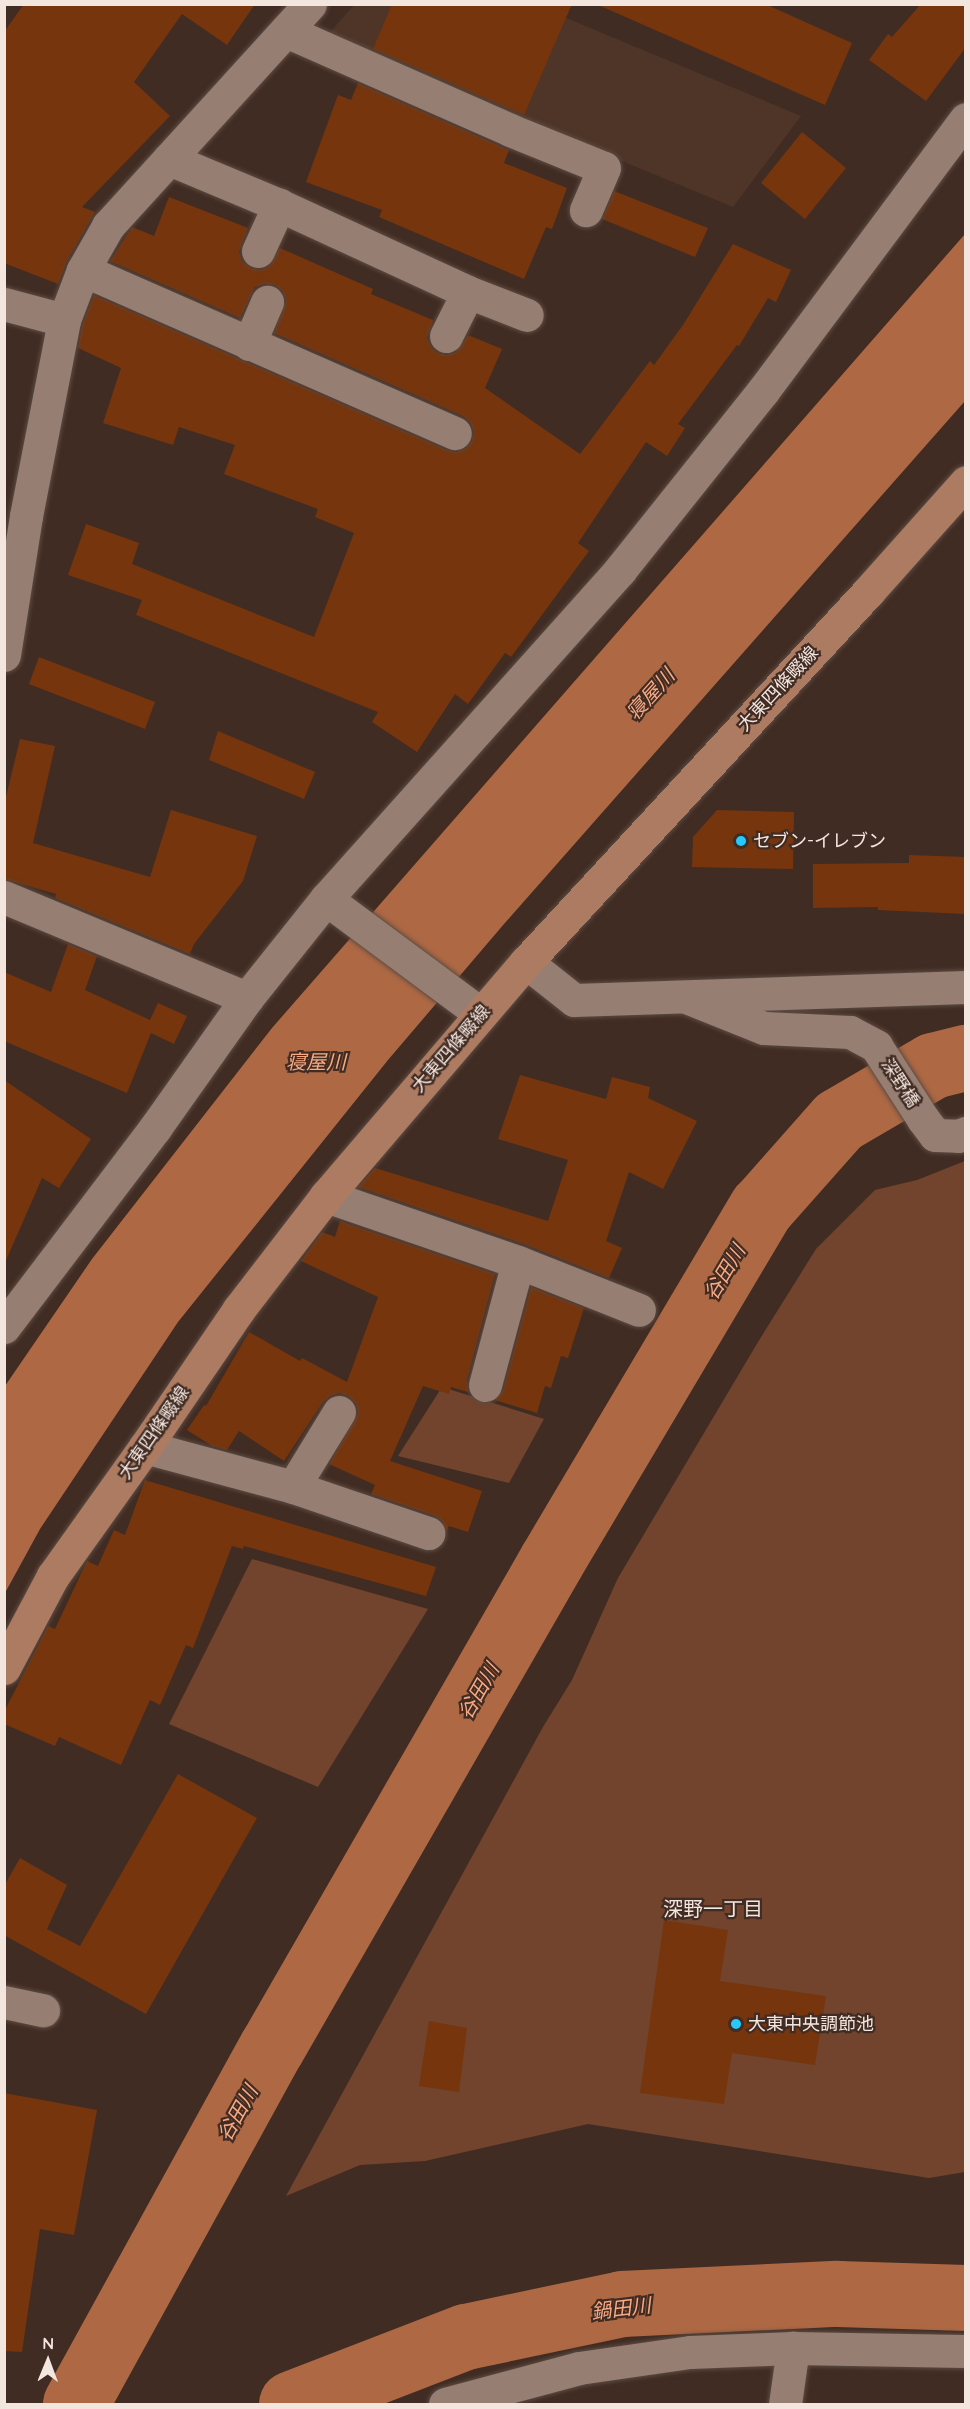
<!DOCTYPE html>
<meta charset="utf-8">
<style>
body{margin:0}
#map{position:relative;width:970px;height:2409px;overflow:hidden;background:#412c23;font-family:Quicksand,"Noto Sans JP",sans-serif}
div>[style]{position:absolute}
.built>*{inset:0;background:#4e3528}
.green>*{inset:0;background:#72442d}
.water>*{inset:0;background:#ae6844}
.river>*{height:66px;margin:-33px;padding:0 33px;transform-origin:33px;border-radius:33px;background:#ae6844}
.building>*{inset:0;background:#76350d}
.roads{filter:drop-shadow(0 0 2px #5c4b42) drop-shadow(0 0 2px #5c4b42)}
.minor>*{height:33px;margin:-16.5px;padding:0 16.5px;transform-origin:16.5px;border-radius:16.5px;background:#967e73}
.tertiary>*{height:33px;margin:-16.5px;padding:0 16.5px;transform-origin:16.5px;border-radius:16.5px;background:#967e73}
.secondary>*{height:33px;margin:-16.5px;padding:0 16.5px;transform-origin:16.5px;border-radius:16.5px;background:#ad7b61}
.dots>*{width:16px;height:16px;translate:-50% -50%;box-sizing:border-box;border:3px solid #412c23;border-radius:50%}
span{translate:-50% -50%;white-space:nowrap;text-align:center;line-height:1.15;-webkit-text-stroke:4.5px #412c23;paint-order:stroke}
.street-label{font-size:18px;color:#f3e6df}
.poi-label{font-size:18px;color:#f3e6df}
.left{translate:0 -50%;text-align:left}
.water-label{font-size:20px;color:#f9aa83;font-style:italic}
.neighbourhood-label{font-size:20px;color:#f3e6df}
.frame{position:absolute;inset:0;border:6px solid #f3e6df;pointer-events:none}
.north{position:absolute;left:18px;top:2331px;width:60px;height:60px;-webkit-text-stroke:4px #412c23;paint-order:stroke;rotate:1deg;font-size:16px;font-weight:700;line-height:24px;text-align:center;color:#f3e6df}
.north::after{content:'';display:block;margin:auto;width:21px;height:27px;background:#f3e6df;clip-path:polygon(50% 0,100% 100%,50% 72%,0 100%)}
</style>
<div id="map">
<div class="built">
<div style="clip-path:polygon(354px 5px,535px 5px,801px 116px,733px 207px,325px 38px)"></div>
</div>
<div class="green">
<div style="clip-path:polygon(965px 1161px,965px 2172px,929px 2178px,588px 2124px,425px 2161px,360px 2165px,286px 2196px,543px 1727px,572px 1680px,618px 1578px,758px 1342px,816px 1249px,875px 1190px,917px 1180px)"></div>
<div style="clip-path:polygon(442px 1387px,544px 1419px,509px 1483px,398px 1456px)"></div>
<div style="clip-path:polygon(252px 1559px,428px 1609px,318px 1787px,169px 1724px)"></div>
</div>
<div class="water">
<div style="clip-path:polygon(965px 234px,965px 401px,504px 924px,388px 1060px,178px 1322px,40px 1529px,5px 1593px,5px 1386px,92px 1259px,272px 1028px)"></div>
</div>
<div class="river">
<div style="left:76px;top:2404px;width:406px;rotate:-61.2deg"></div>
<div style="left:272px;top:2048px;width:562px;rotate:-60.1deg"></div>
<div style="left:552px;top:1561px;width:411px;rotate:-59.3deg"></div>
<div style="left:762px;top:1208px;width:116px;rotate:-48.5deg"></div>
<div style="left:839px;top:1121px;width:109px;rotate:-30.3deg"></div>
<div style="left:933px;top:1066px;width:34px;rotate:-14deg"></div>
<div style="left:292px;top:2404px;width:186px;rotate:-21.1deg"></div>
<div style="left:466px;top:2337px;width:159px;rotate:-11.9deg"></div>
<div style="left:622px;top:2304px;width:216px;rotate:-2.7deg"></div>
<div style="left:838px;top:2294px;width:128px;rotate:1.8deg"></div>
</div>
<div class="building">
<div style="clip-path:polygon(24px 4px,255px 4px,227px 45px,182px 14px,134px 82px,170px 116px,82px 207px,95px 212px,67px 261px,58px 284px,4px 263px,4px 32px)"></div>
<div style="clip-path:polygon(392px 4px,572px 4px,524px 115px,373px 49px)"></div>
<div style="clip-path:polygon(596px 4px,765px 4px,852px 43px,825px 105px)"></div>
<div style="clip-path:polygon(921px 4px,966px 4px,966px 47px,926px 101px,869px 60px,888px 34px,892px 37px)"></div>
<div style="clip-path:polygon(358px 83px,509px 150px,504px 163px,567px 188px,552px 229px,546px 227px,524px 279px,379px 217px,382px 210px,306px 182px,338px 95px,351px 100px)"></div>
<div style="clip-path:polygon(802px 132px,846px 168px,805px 219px,761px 183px)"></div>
<div style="clip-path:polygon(614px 191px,708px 228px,695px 257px,602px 219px)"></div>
<div style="clip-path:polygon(169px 197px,248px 228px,239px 252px,242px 261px,251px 268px,260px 270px,268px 267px,280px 248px,373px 289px,371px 294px,433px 320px,427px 338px,431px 347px,438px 353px,447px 355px,456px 352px,468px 335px,502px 349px,485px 388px,580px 454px,650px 361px,654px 365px,683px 325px,733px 244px,791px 270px,776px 302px,768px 298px,739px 346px,737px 345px,678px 424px,685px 428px,667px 456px,646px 442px,578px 543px,589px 551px,511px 657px,505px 653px,468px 704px,455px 694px,417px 752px,372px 722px,378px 712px,136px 615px,142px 600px,68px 575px,86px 524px,139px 543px,132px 564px,314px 637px,354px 533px,315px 517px,318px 509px,224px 474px,235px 445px,179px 427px,173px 445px,103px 423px,121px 368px,78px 348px,82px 325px,94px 295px,447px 450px,456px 452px,466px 448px,472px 440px,474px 432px,470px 422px,463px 416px,274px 333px,286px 300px,282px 291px,275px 285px,264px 284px,255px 287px,240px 318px,110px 261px,132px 227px,154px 236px)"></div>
<div style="clip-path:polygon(39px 657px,155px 702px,145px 729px,29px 684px)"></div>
<div style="clip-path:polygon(218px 731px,315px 772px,304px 799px,209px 760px)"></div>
<div style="clip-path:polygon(20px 739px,55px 746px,33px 843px,150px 877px,171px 810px,257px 836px,243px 881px,194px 944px,190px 954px,55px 898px,56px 894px,4px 879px,4px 805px)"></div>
<div style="clip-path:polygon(717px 810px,794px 812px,793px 869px,692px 867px,693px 837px)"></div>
<div style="clip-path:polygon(909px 855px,966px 857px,966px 914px,878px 910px,878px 907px,813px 908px,813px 864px,909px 863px)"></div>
<div style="clip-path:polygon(68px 944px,97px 956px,85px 990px,150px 1020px,158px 1003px,187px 1016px,174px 1044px,151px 1033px,127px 1093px,4px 1041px,4px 972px,51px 992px)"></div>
<div style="clip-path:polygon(520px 1075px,606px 1099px,612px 1077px,650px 1087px,648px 1098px,697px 1121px,663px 1189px,629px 1172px,606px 1241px,622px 1248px,609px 1278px,524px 1244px,358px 1187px,375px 1168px,548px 1221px,568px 1160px,498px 1139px)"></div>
<div style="clip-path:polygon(4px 1080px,91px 1139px,59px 1188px,42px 1178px,4px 1265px)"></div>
<div style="clip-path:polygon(340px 1221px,495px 1274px,467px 1380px,468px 1392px,451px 1387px,449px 1394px,423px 1386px,390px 1461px,482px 1491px,468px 1532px,449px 1526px,446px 1533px,442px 1521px,435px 1516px,371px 1494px,375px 1485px,329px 1464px,358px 1413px,356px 1404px,348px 1396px,339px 1393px,330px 1396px,323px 1402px,284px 1461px,239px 1431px,227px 1450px,212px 1446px,187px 1430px,204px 1405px,206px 1406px,249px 1332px,300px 1361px,302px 1358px,347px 1382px,378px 1297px,301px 1261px,322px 1232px,335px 1237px)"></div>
<div style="clip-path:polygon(531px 1287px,584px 1308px,568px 1358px,561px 1356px,551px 1388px,545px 1386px,537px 1413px,495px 1400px,503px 1390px)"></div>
<div style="clip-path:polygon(145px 1480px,436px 1567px,426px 1596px,244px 1546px,243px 1549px,232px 1546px,193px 1648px,186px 1645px,160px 1705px,150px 1700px,121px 1765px,59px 1737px,55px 1746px,4px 1724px,4px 1712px,48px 1626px,55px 1629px,87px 1561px,98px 1566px,114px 1530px,125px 1535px)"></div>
<div style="clip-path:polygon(178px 1774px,257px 1818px,146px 2014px,4px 1935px,4px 1886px,20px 1858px,67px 1885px,47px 1929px,80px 1946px)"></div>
<div style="clip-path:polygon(664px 1920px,728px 1930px,720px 1981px,826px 1996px,815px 2065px,732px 2053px,724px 2104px,640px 2093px)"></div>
<div style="clip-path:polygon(429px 2021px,467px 2028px,459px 2092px,419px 2086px)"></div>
<div style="clip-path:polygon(4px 2093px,97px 2110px,74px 2235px,40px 2229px,22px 2352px,4px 2351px)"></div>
</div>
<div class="roads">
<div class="minor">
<div style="left:286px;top:31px;width:245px;rotate:23.8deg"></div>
<div style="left:510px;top:130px;width:101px;rotate:22deg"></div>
<div style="left:604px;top:168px;width:46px;rotate:113.2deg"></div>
<div style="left:169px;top:159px;width:119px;rotate:22.7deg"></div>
<div style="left:279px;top:205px;width:208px;rotate:24.7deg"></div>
<div style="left:468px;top:292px;width:63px;rotate:21.3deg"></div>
<div style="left:258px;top:251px;width:51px;rotate:-65.5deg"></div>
<div style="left:83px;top:270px;width:406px;rotate:23.7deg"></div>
<div style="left:4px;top:304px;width:62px;rotate:14.9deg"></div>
<div style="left:446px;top:336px;width:49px;rotate:-63.4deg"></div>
<div style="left:249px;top:344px;width:46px;rotate:-66.8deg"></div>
<div style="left:4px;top:655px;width:141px;rotate:-81deg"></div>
<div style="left:26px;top:516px;width:200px;rotate:-79deg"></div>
<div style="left:64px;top:320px;width:53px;rotate:-69.2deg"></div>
<div style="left:83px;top:270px;width:51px;rotate:-60.4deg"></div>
<div style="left:108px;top:226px;width:300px;rotate:-47.7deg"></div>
<div style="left:4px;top:897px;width:263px;rotate:22.6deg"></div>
<div style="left:326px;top:899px;width:193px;rotate:36.6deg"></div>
<div style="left:686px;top:997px;width:84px;rotate:21.7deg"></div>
<div style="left:764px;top:1028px;width:86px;rotate:2.7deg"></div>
<div style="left:850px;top:1032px;width:30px;rotate:28deg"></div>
<div style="left:876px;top:1046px;width:87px;rotate:57.2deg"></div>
<div style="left:326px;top:1196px;width:203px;rotate:19deg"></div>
<div style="left:518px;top:1262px;width:130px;rotate:21.6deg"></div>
<div style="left:485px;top:1385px;width:127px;rotate:-75deg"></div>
<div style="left:145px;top:1447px;width:153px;rotate:15.1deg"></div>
<div style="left:293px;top:1487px;width:143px;rotate:18.8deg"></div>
<div style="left:293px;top:1487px;width:88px;rotate:-58.5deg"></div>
<div style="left:4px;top:2002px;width:40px;rotate:12deg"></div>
</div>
<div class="tertiary">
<div style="left:526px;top:962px;width:61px;rotate:38.4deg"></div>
<div style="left:574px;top:1000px;width:392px;rotate:-1.9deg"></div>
<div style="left:923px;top:1119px;width:20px;rotate:53deg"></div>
<div style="left:935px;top:1135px;width:23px;rotate:2deg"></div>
<div style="left:958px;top:1136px;width:9px;rotate:-21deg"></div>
<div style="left:4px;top:1327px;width:250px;rotate:-52.8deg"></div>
<div style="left:155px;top:1128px;width:159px;rotate:-54.7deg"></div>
<div style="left:247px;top:998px;width:127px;rotate:-51.4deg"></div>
<div style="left:326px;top:899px;width:441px;rotate:-48.2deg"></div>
<div style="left:620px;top:570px;width:229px;rotate:-51.4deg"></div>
<div style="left:763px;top:391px;width:339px;rotate:-53.3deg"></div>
<div style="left:445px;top:2404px;width:139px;rotate:-15deg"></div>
<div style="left:579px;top:2368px;width:112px;rotate:-8.2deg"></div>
<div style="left:690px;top:2352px;width:103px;rotate:-2.2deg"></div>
<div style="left:793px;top:2348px;width:173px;rotate:1deg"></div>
<div style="left:785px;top:2404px;width:57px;rotate:-81.9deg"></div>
</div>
<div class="secondary">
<div style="left:4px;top:1668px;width:104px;rotate:-62deg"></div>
<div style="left:53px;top:1576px;width:158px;rotate:-54.5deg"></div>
<div style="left:145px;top:1447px;width:167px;rotate:-55.7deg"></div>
<div style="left:239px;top:1309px;width:143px;rotate:-52.4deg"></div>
<div style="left:326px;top:1196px;width:308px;rotate:-49.5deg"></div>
<div style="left:526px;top:962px;width:504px;rotate:-47.25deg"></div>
<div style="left:868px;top:592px;width:147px;rotate:-48.3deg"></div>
</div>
</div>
<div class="dots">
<div style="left:741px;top:841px;background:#26c9fe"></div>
<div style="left:736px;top:2024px;background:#26c9fe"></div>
</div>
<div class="street-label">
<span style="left:778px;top:689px;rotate:-47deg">大東四條畷線</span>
<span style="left:451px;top:1049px;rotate:-49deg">大東四條畷線</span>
<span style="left:900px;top:1083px;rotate:57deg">深野橋</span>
<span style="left:154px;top:1433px;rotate:-55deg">大東四條畷線</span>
</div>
<div class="poi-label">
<span class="left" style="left:753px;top:841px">セブン-イレブン</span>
<span class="left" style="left:748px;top:2024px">大東中央調節池</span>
</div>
<div class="water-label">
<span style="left:650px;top:694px;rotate:-48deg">寝屋川</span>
<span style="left:316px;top:1061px">寝屋川</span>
<span style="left:724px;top:1272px;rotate:-59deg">谷田川</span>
<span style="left:478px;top:1691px;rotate:-60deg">谷田川</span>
<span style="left:237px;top:2113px;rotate:-61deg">谷田川</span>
<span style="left:621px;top:2308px;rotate:-7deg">鍋田川</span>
</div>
<div class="neighbourhood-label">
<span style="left:713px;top:1908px">深野一丁目</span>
</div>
<div class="frame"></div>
<div class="north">N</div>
</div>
